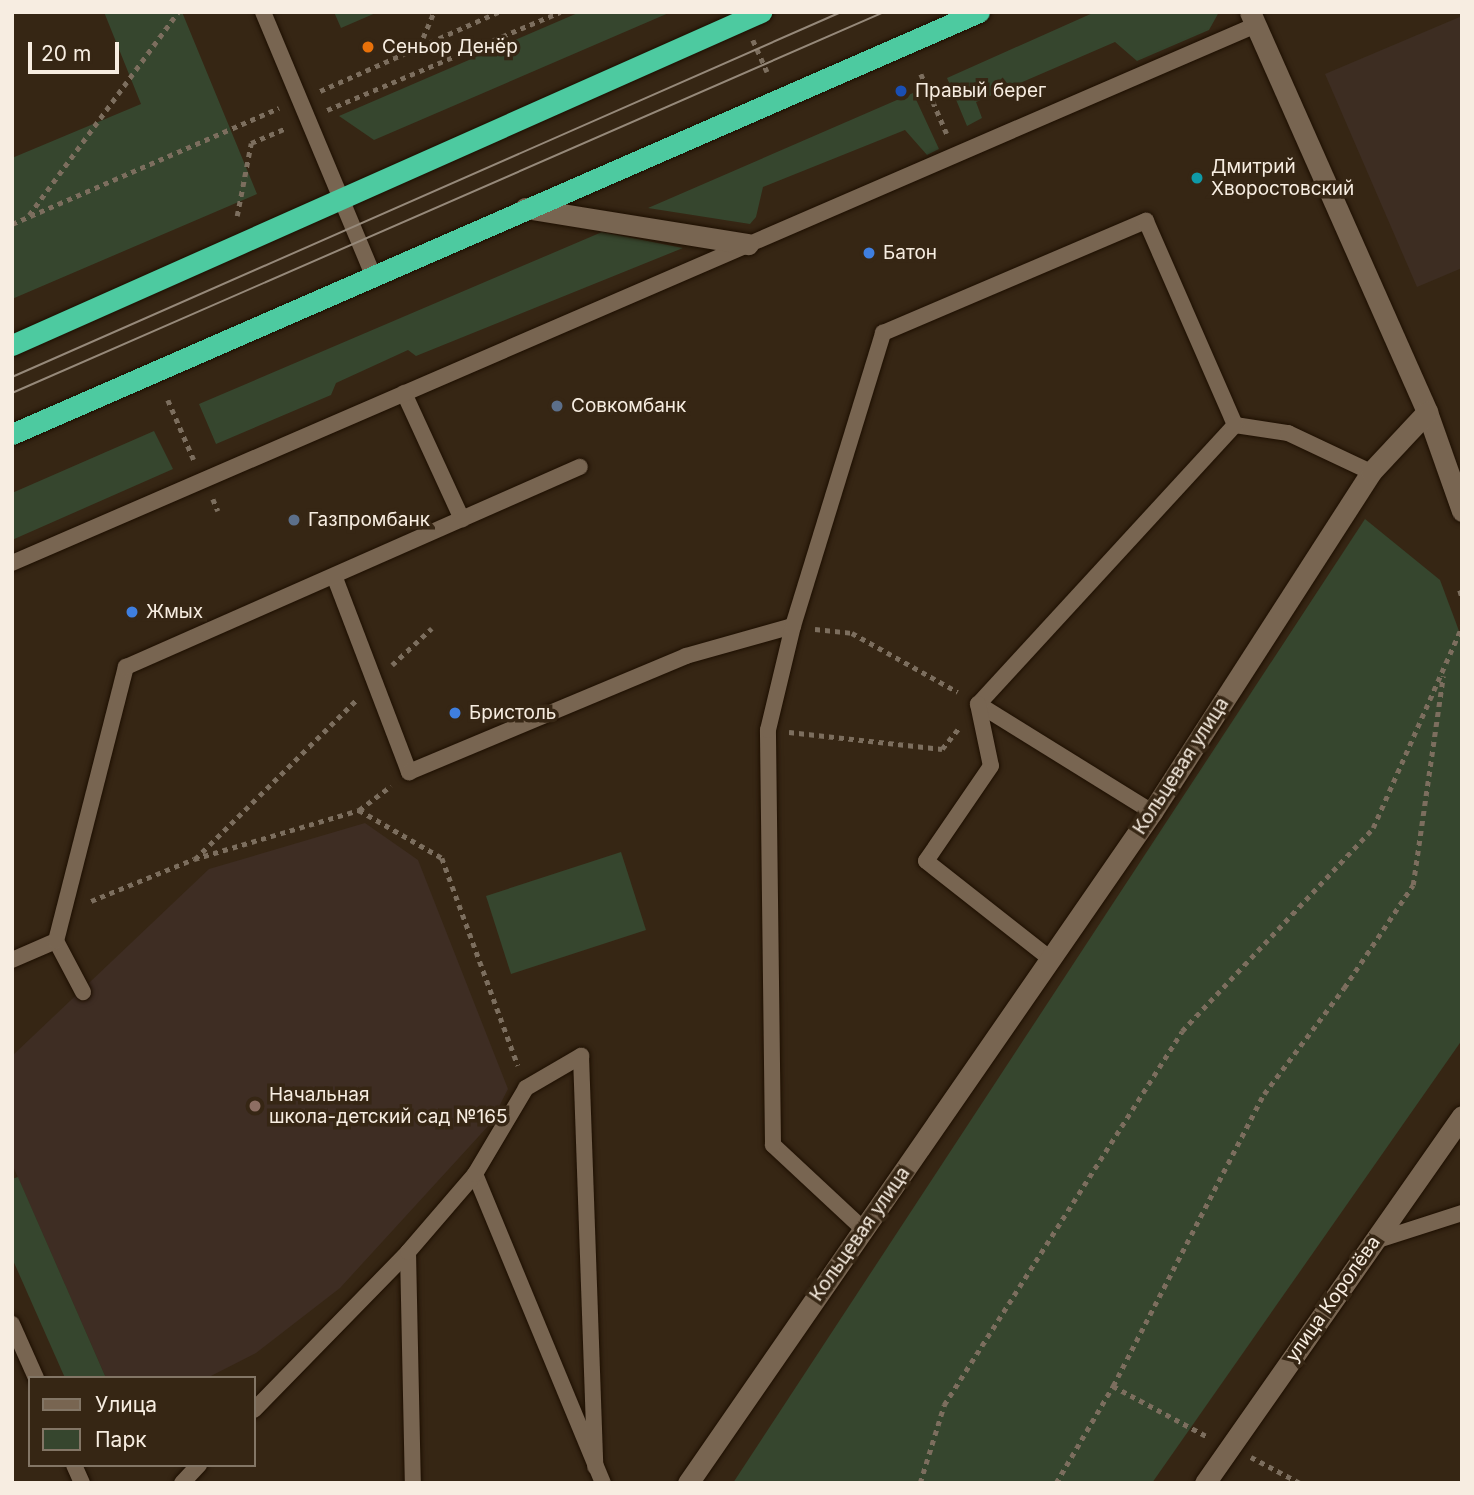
<!DOCTYPE html>
<meta charset="utf-8">
<style>
body{margin:0}
#map{position:relative;width:1474px;height:1495px;overflow:hidden;background:#362614;font-family:Inter,sans-serif}
div>[style]{position:absolute}
.commercial>*{inset:0;background:#3d2d22}
.education>*{inset:0;background:#3e2d23}
.green>*{inset:0;background:#36462e}
.path>*{height:4.5px;margin-top:-2.25px;transform-origin:0;background:repeating-linear-gradient(90deg,#7c6e5e 0 5px,transparent 0 10px)}
.roads{filter:drop-shadow(0 0 2px #1d0f00) drop-shadow(0 0 2px #1d0f00)}
.lane>*{height:16px;margin:-8px;padding:0 8px;transform-origin:8px;border-radius:8px;background:#786551}
.street>*{height:21px;margin:-10.5px;padding:0 10.5px;transform-origin:10.5px;border-radius:10.5px;background:#786551}
.highway>*{height:21px;margin:-10.5px;padding:0 10.5px;transform-origin:10.5px;border-radius:10.5px;background:#4dcaa0}
.tram>*{height:2px;margin:-1px;padding:0 1px;transform-origin:1px;border-radius:1px;background:#96897a}
.dots>*{width:19px;height:19px;translate:-50% -50%;box-sizing:border-box;border:4px solid #362614;border-radius:50%}
span{translate:-50% -50%;white-space:nowrap;text-align:center;line-height:1.15;-webkit-text-stroke:7px #362614;paint-order:stroke}
.poi-label{font-size:19px;color:#f7ede1}
.left{translate:0 -50%;text-align:left}
.street-label{font-size:19px;color:#f7ede1}
.frame{position:absolute;inset:0;border:14px solid #f7ede1;pointer-events:none}
.legend{position:absolute;left:28px;top:1376px;width:228px;height:91px;box-sizing:border-box;background:#362614;border:2px solid #837666;margin:0;padding:9px 12px;list-style:none;font-size:21px;color:#f7ede1}
.legend li{display:flex;align-items:center;gap:14px;height:35px}
.legend b{width:35px;border:2px solid #837666}
.scale{position:absolute;left:28px;top:42px;width:91px;height:32px;box-sizing:border-box;border:4px solid #f7ede1;border-top:0;padding-left:9px;font-size:21px;line-height:24px;white-space:nowrap;color:#f7ede1;-webkit-text-stroke:5px #362614;paint-order:stroke}
</style>
<div id="map">
<div class="commercial">
<div style="clip-path:polygon(1462px 16px,1462px 268px,1417px 287px,1325px 74px)"></div>
</div>
<div class="education">
<div style="clip-path:polygon(365px 823px,418px 860px,508px 1089px,490px 1124px,340px 1288px,256px 1353px,207px 1378px,106px 1378px,12px 1164px,12px 1056px,209px 869px)"></div>
</div>
<div class="green">
<div style="clip-path:polygon(104px 12px,182px 12px,257px 194px,12px 299px,12px 158px,141px 104px)"></div>
<div style="clip-path:polygon(334px 12px,378px 12px,341px 28px)"></div>
<div style="clip-path:polygon(580px 12px,671px 12px,374px 140px,339px 116px)"></div>
<div style="clip-path:polygon(1095px 12px,1219px 12px,1209px 30px,1137px 61px,1115px 42px,976px 102px,982px 118px,967px 126px,947px 78px)"></div>
<div style="clip-path:polygon(913px 93px,939px 149px,927px 155px,905px 130px,763px 187px,756px 217px,750px 224px,648px 208px)"></div>
<div style="clip-path:polygon(602px 232px,683px 248px,416px 356px,408px 350px,336px 383px,331px 395px,216px 444px,199px 404px)"></div>
<div style="clip-path:polygon(154px 431px,173px 469px,12px 540px,12px 493px)"></div>
<div style="clip-path:polygon(1365px 519px,1440px 580px,1462px 639px,1462px 1040px,1152px 1483px,733px 1483px)"></div>
<div style="clip-path:polygon(621px 852px,646px 930px,511px 974px,486px 896px)"></div>
<div style="clip-path:polygon(18px 1177px,106px 1378px,65px 1378px,12px 1258px,12px 1179px)"></div>
</div>
<div class="path">
<div style="left:753px;top:40px;width:35px;rotate:66deg"></div>
<div style="left:419px;top:47px;width:38px;rotate:-67deg"></div>
<div style="left:921px;top:74px;width:65px;rotate:66.6deg"></div>
<div style="left:320px;top:91px;width:195px;rotate:-23.9deg"></div>
<div style="left:327px;top:110px;width:253px;rotate:-22.8deg"></div>
<div style="left:29px;top:215px;width:252px;rotate:-53.7deg"></div>
<div style="left:237px;top:216px;width:74px;rotate:-79.1deg"></div>
<div style="left:251px;top:143px;width:39px;rotate:-23deg"></div>
<div style="left:12px;top:224px;width:291px;rotate:-23.5deg"></div>
<div style="left:168px;top:400px;width:65px;rotate:66.6deg"></div>
<div style="left:213px;top:499px;width:13px;rotate:67deg"></div>
<div style="left:1460px;top:590px;width:7px;rotate:74deg"></div>
<div style="left:815px;top:629px;width:37px;rotate:6deg"></div>
<div style="left:852px;top:633px;width:121px;rotate:29.1deg"></div>
<div style="left:392px;top:665px;width:54px;rotate:-42.8deg"></div>
<div style="left:789px;top:732px;width:154px;rotate:6.3deg"></div>
<div style="left:942px;top:749px;width:27px;rotate:-51deg"></div>
<div style="left:359px;top:810px;width:96px;rotate:30deg"></div>
<div style="left:442px;top:858px;width:221px;rotate:69.9deg"></div>
<div style="left:195px;top:859px;width:229px;rotate:-44.6deg"></div>
<div style="left:91px;top:901px;width:111px;rotate:-22.2deg"></div>
<div style="left:194px;top:859px;width:172px;rotate:-16.5deg"></div>
<div style="left:359px;top:810px;width:40px;rotate:-37deg"></div>
<div style="left:1113px;top:1386px;width:108px;rotate:28.2deg"></div>
<div style="left:1251px;top:1457px;width:55px;rotate:28deg"></div>
<div style="left:920px;top:1483px;width:82px;rotate:-72.9deg"></div>
<div style="left:944px;top:1405px;width:443px;rotate:-57.5deg"></div>
<div style="left:1182px;top:1031px;width:279px;rotate:-46.7deg"></div>
<div style="left:1373px;top:828px;width:221px;rotate:-66.2deg"></div>
<div style="left:1056px;top:1483px;width:113px;rotate:-59.6deg"></div>
<div style="left:1113px;top:1386px;width:329px;rotate:-62.7deg"></div>
<div style="left:1264px;top:1094px;width:133px;rotate:-53deg"></div>
<div style="left:1344px;top:988px;width:124px;rotate:-56.2deg"></div>
<div style="left:1413px;top:885px;width:211px;rotate:-81.8deg"></div>
</div>
<div class="roads">
<div class="lane">
<div style="left:263px;top:12px;width:285px;rotate:67.3deg"></div>
<div style="left:404px;top:393px;width:139px;rotate:65.3deg"></div>
<div style="left:1235px;top:425px;width:54px;rotate:8.6deg"></div>
<div style="left:1288px;top:433px;width:92px;rotate:25.2deg"></div>
<div style="left:12px;top:563px;width:1355px;rotate:-23.39deg"></div>
<div style="left:335px;top:578px;width:208px;rotate:69.1deg"></div>
<div style="left:409px;top:772px;width:300px;rotate:-22.7deg"></div>
<div style="left:686px;top:656px;width:111px;rotate:-15.7deg"></div>
<div style="left:978px;top:704px;width:205px;rotate:31.8deg"></div>
<div style="left:56px;top:941px;width:58px;rotate:62.1deg"></div>
<div style="left:12px;top:960px;width:48px;rotate:-23.4deg"></div>
<div style="left:56px;top:941px;width:283px;rotate:-75.7deg"></div>
<div style="left:126px;top:667px;width:496px;rotate:-23.8deg"></div>
<div style="left:475px;top:1174px;width:334px;rotate:67.5deg"></div>
<div style="left:863px;top:1229px;width:123px;rotate:-137deg"></div>
<div style="left:773px;top:1145px;width:415px;rotate:-90.7deg"></div>
<div style="left:768px;top:730px;width:107px;rotate:-76.5deg"></div>
<div style="left:793px;top:626px;width:307px;rotate:-72.9deg"></div>
<div style="left:883px;top:333px;width:286px;rotate:-23.1deg"></div>
<div style="left:1146px;top:221px;width:223px;rotate:66.4deg"></div>
<div style="left:1235px;top:425px;width:379px;rotate:132.6deg"></div>
<div style="left:978px;top:704px;width:63px;rotate:78.2deg"></div>
<div style="left:991px;top:766px;width:115px;rotate:124.4deg"></div>
<div style="left:926px;top:861px;width:160px;rotate:38.2deg"></div>
<div style="left:1372px;top:1242px;width:95px;rotate:-17.9deg"></div>
<div style="left:408px;top:1252px;width:231px;rotate:88.8deg"></div>
<div style="left:12px;top:1324px;width:59px;rotate:66deg"></div>
<div style="left:254px;top:1410px;width:221px;rotate:-45.7deg"></div>
<div style="left:408px;top:1252px;width:103px;rotate:-49.3deg"></div>
<div style="left:475px;top:1174px;width:100px;rotate:-59.3deg"></div>
<div style="left:526px;top:1088px;width:64px;rotate:-30.2deg"></div>
<div style="left:581px;top:1056px;width:411px;rotate:88deg"></div>
<div style="left:74px;top:1465px;width:20px;rotate:66deg"></div>
<div style="left:182px;top:1483px;width:25px;rotate:-47deg"></div>
</div>
<div class="street">
<div style="left:1250px;top:12px;width:437px;rotate:66.1deg"></div>
<div style="left:1427px;top:412px;width:105px;rotate:70.5deg"></div>
<div style="left:525px;top:208px;width:226px;rotate:9.2deg"></div>
<div style="left:688px;top:1483px;width:816px;rotate:-55.34deg"></div>
<div style="left:1152px;top:812px;width:404px;rotate:-57.2deg"></div>
<div style="left:1371px;top:472px;width:82px;rotate:-47deg"></div>
<div style="left:1205px;top:1483px;width:448px;rotate:-55deg"></div>
</div>
<div class="highway">
<div style="left:12px;top:345px;width:820px;rotate:-23.97deg"></div>
<div style="left:12px;top:434px;width:1055px;rotate:-23.58deg"></div>
</div>
</div>
<div class="tram">
<div style="left:12px;top:377px;width:906px;rotate:-23.76deg"></div>
<div style="left:12px;top:393px;width:952px;rotate:-23.6deg"></div>
</div>
<div class="dots">
<div style="left:368px;top:47px;background:#e8710a"></div>
<div style="left:901px;top:91px;background:#1a4fb4"></div>
<div style="left:1197px;top:178px;background:#0f9aa8"></div>
<div style="left:869px;top:253px;background:#3f7fe0"></div>
<div style="left:557px;top:406px;background:#5c6f8a"></div>
<div style="left:294px;top:520px;background:#5c6f8a"></div>
<div style="left:132px;top:612px;background:#3f7fe0"></div>
<div style="left:455px;top:713px;background:#3f7fe0"></div>
<div style="left:255px;top:1106px;background:#8d6e63"></div>
</div>
<div class="poi-label">
<span class="left" style="left:382px;top:47px">Сеньор Денёр</span>
<span class="left" style="left:915px;top:91px">Правый берег</span>
<span class="left" style="left:1211px;top:178px">Дмитрий<br>Хворостовский</span>
<span class="left" style="left:883px;top:253px">Батон</span>
<span class="left" style="left:571px;top:406px">Совкомбанк</span>
<span class="left" style="left:308px;top:520px">Газпромбанк</span>
<span class="left" style="left:146px;top:612px">Жмых</span>
<span class="left" style="left:469px;top:713px">Бристоль</span>
<span class="left" style="left:269px;top:1106px">Начальная<br>школа-детский сад №165</span>
</div>
<div class="street-label">
<span style="left:1181px;top:766px;rotate:-57deg">Кольцевая улица</span>
<span style="left:860px;top:1234px;rotate:-55deg">Кольцевая улица</span>
<span style="left:1333px;top:1299px;rotate:-55deg">улица Королёва</span>
</div>
<div class="frame"></div>
<ul class="legend">
<li><b style="height:9px;background:#786551"></b>Улица</li>
<li><b style="height:19px;background:#36462e"></b>Парк</li>
</ul>
<div class="scale">20 m</div>
</div>
